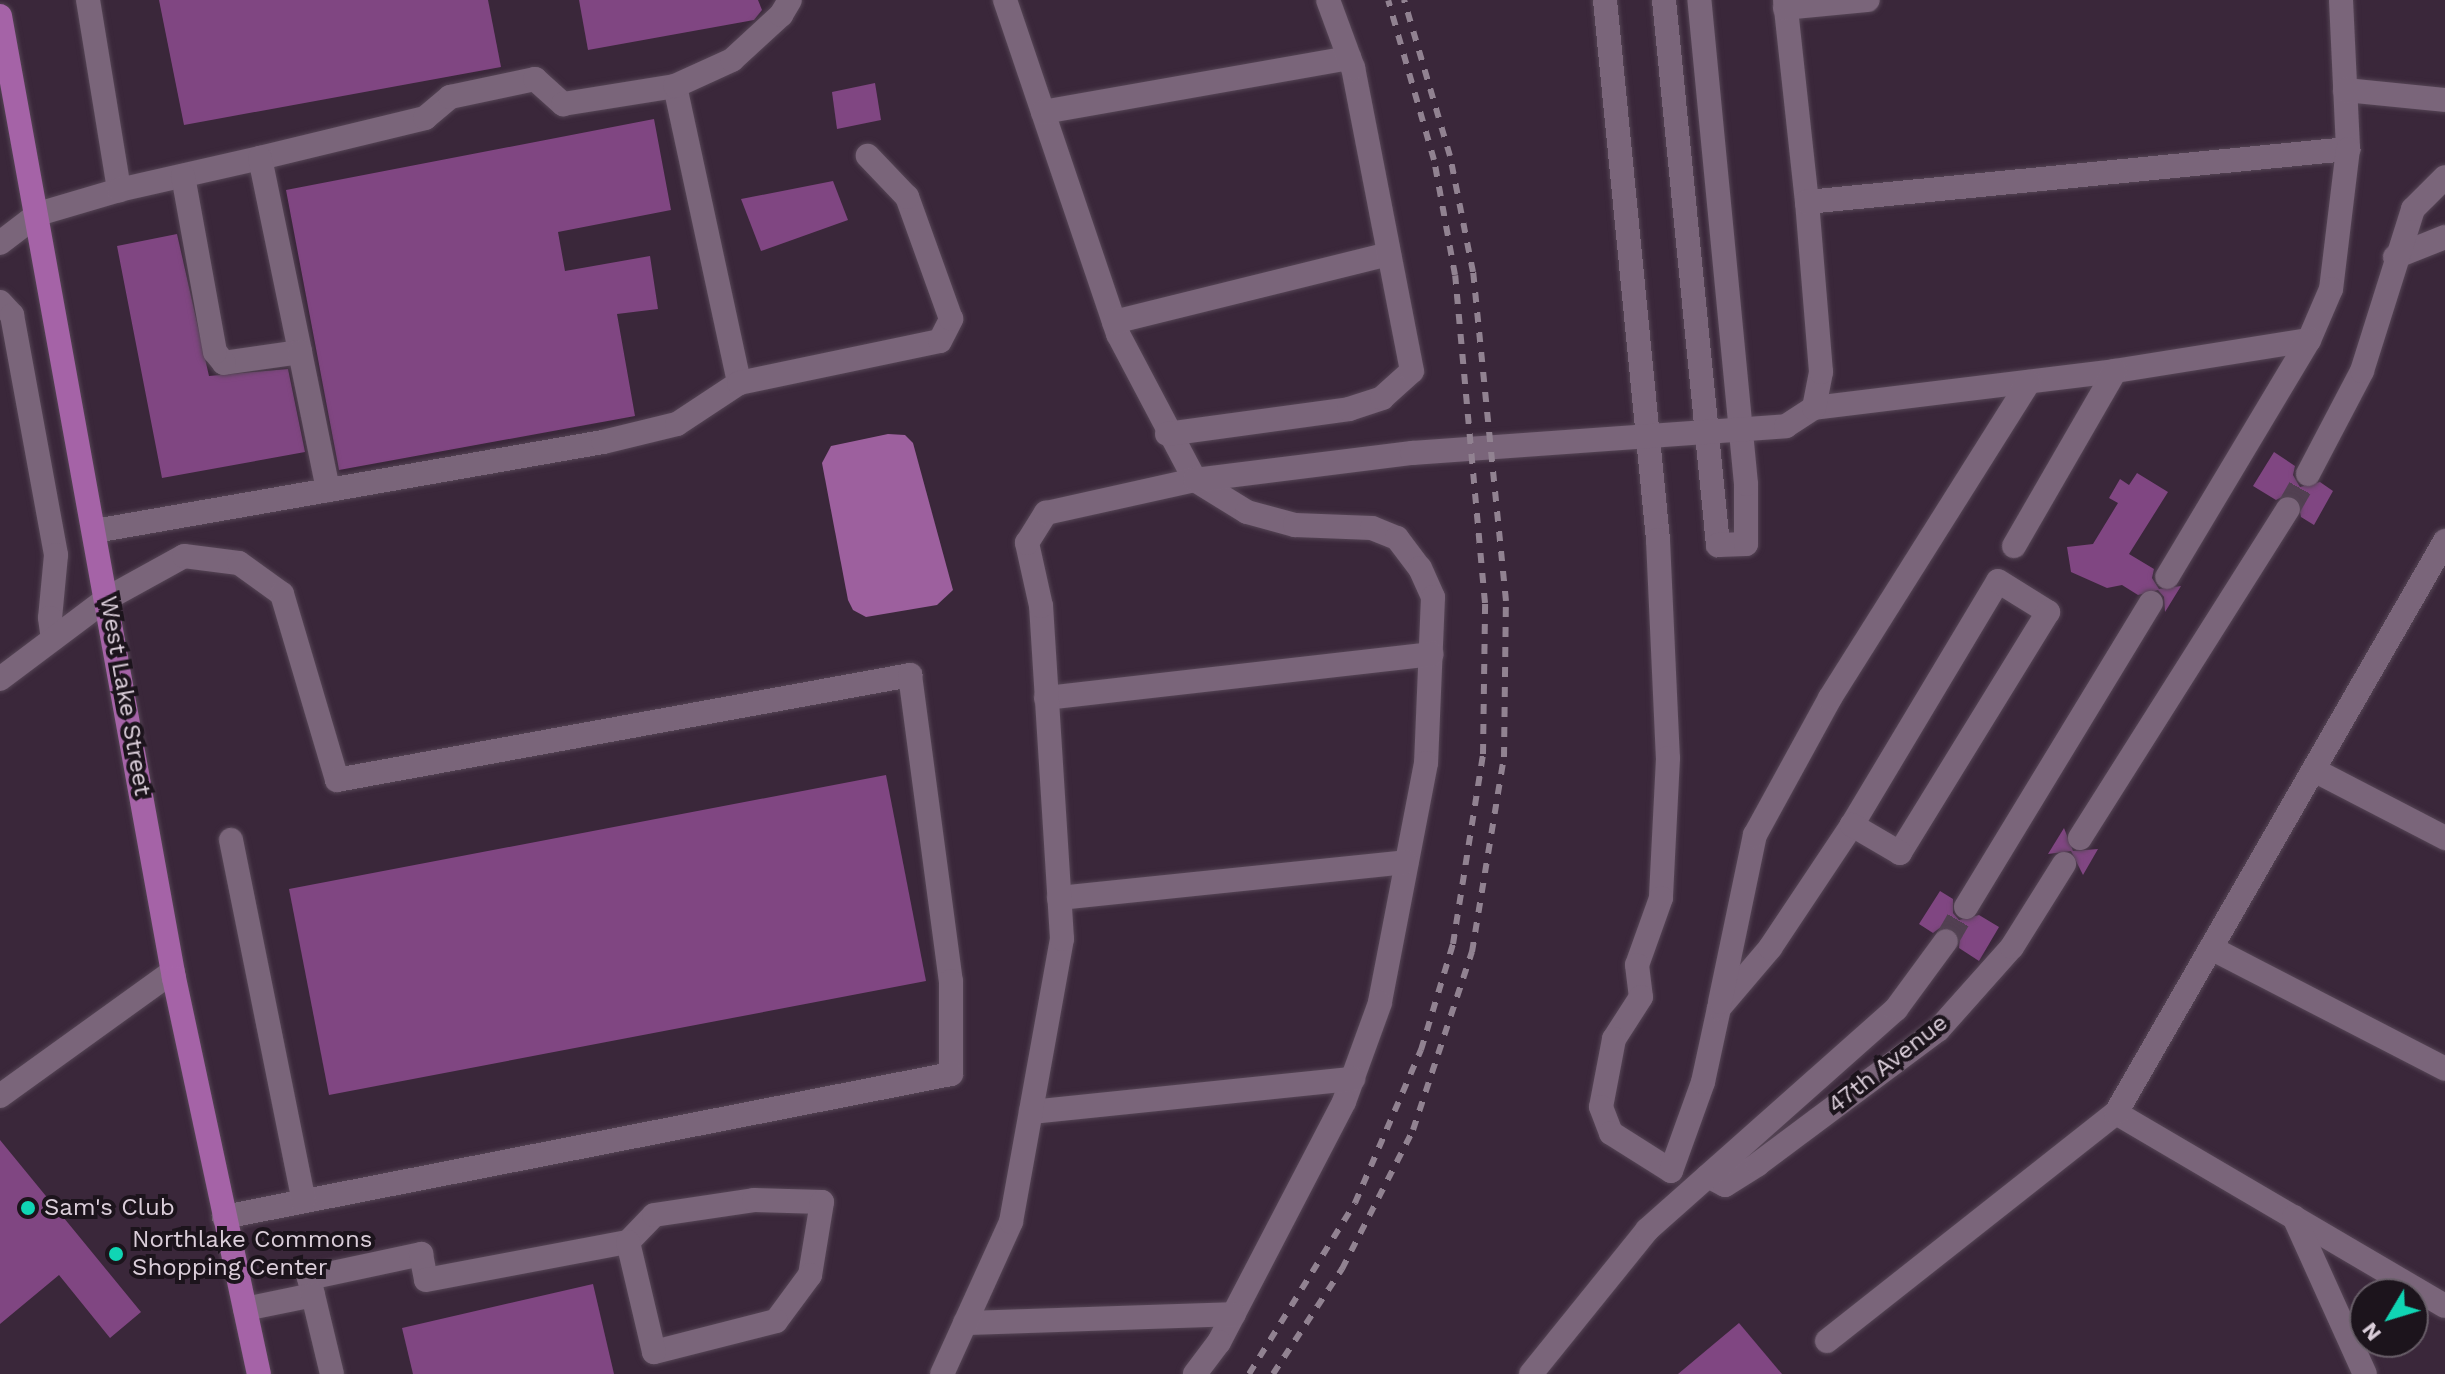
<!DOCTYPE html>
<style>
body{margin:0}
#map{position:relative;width:2445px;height:1374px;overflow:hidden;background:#3a273a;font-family:"Work Sans",sans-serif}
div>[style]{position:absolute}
.water>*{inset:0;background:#9d609e}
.building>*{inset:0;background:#804682}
.minor-tunnel>*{height:24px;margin-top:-12px;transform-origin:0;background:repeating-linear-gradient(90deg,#524052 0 24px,transparent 0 36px)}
.roads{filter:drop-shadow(0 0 2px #554555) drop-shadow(0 0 2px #554555)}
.minor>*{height:24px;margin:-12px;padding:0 12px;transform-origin:12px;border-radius:12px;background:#7a657a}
.major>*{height:24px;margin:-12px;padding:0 12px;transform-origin:12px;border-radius:12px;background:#a563a7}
.rail>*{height:6px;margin-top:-3px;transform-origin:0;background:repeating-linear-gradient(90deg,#918291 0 10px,transparent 0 20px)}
.dots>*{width:22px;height:22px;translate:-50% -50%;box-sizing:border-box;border:4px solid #1c141c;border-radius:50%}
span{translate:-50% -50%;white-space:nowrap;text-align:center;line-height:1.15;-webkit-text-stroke:8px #1c141c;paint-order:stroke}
.street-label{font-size:24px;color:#dbceda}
.poi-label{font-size:24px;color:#dbceda}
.left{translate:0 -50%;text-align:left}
.north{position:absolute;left:2349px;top:1278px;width:80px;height:80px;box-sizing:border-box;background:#1c141c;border:2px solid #685e68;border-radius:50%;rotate:232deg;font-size:22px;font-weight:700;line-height:32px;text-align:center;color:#dbceda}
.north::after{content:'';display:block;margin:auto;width:28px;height:36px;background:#10d5b4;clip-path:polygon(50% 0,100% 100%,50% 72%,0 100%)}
</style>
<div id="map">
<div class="water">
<div style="clip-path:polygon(888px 434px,905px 435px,913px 443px,953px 590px,937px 605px,866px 617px,853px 610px,848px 600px,822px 463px,831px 446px)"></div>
</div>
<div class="building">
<div style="clip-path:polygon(159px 0,488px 0,501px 67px,184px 125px)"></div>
<div style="clip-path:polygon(579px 0,758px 0,762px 10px,754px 20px,588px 50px)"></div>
<div style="clip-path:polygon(875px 83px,881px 120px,837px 129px,832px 92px)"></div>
<div style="clip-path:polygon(654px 119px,671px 210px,558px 232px,565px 271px,650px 256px,658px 309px,617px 314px,635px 416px,339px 470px,286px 190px)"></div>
<div style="clip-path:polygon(833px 181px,848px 220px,761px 251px,741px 199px)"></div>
<div style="clip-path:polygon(177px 234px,209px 376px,288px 369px,305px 452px,162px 478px,117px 246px)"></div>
<div style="clip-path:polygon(2274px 452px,2295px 466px,2293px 475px,2300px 487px,2320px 482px,2333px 491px,2314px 525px,2301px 517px,2297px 497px,2288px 494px,2276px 500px,2253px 486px)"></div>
<div style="clip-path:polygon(2137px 473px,2168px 492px,2129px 554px,2154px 569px,2152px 578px,2159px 589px,2181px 586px,2165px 612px,2164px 597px,2158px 590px,2138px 595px,2122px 585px,2107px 588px,2071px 572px,2067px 547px,2093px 544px,2118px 503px,2109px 498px,2120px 479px,2129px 485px)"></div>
<div style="clip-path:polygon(886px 775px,926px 981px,329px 1095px,289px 889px)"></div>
<div style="clip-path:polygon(2064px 828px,2073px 851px,2098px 849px,2083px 875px,2071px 851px,2048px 854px)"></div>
<div style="clip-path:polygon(1940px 891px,1953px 899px,1953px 913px,1959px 920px,1979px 915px,1999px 927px,1979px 961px,1959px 948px,1960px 936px,1954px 929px,1941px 927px,1933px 933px,1919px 924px)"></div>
<div style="clip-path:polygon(0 1140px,141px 1312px,110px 1338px,59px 1275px,0 1324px)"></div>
<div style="clip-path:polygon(593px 1284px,614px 1374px,413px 1374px,402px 1328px)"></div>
<div style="clip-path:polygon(1739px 1323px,1782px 1374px,1678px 1374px)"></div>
</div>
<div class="minor-tunnel">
<div style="left:2288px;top:509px;width:40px;rotate:-60.3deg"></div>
<div style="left:1946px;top:941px;width:39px;rotate:-60deg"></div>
</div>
<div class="roads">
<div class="minor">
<div style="left:88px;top:0;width:193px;rotate:80.7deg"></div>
<div style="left:1005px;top:0;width:353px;rotate:71.3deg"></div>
<div style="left:1118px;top:334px;width:165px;rotate:62.2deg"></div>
<div style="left:1195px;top:480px;width:61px;rotate:31.6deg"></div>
<div style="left:1247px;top:512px;width:50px;rotate:15.2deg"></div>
<div style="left:1295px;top:525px;width:77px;rotate:2.2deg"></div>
<div style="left:1372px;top:528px;width:27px;rotate:22deg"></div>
<div style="left:1397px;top:538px;width:38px;rotate:53deg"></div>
<div style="left:1420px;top:568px;width:32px;rotate:66deg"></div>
<div style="left:1433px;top:597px;width:166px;rotate:92.4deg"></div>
<div style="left:1426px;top:763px;width:244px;rotate:100.9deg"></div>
<div style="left:1380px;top:1003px;width:105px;rotate:110deg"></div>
<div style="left:1344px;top:1102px;width:271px;rotate:117.5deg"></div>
<div style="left:1219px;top:1342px;width:40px;rotate:127deg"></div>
<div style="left:1605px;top:0;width:543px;rotate:84.39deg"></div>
<div style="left:1658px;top:540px;width:218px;rotate:87.4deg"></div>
<div style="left:1668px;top:758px;width:140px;rotate:92.9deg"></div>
<div style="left:1661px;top:898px;width:71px;rotate:109.7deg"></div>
<div style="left:1637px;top:965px;width:32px;rotate:83deg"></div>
<div style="left:1641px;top:997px;width:50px;rotate:122.7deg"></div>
<div style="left:1614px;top:1039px;width:69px;rotate:100.8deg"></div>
<div style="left:1601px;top:1107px;width:28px;rotate:69deg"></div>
<div style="left:1611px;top:1133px;width:71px;rotate:32.3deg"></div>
<div style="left:1671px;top:1171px;width:95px;rotate:-70.2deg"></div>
<div style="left:1703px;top:1082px;width:76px;rotate:-77.8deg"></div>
<div style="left:1719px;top:1008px;width:79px;rotate:-49.6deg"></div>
<div style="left:1770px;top:948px;width:148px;rotate:-56.3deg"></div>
<div style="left:1852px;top:825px;width:284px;rotate:-59.1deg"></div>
<div style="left:1998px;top:581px;width:59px;rotate:31.8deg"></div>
<div style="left:2048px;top:612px;width:283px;rotate:121.6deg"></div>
<div style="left:1900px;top:853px;width:56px;rotate:-149.7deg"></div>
<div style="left:1664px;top:0;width:548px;rotate:84.34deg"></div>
<div style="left:1718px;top:545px;width:28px;rotate:-2deg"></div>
<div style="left:1746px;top:544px;width:60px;rotate:-90deg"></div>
<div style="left:1746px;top:484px;width:486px;rotate:-95.5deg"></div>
<div style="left:1785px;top:0;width:203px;rotate:83.8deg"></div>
<div style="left:2341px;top:0;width:149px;rotate:87.3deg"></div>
<div style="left:1785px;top:8px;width:83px;rotate:-5.5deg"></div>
<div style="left:675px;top:86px;width:304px;rotate:77.8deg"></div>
<div style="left:2345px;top:90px;width:100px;rotate:5.7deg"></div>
<div style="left:1043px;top:112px;width:311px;rotate:-10deg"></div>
<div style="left:260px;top:158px;width:170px;rotate:-13.6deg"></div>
<div style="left:425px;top:118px;width:33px;rotate:-40deg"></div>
<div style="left:450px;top:97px;width:87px;rotate:-12deg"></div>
<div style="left:535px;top:79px;width:38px;rotate:42deg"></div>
<div style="left:563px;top:104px;width:113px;rotate:-9.1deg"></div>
<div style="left:675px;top:86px;width:63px;rotate:-24.5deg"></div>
<div style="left:732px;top:60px;width:67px;rotate:-42.6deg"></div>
<div style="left:781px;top:15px;width:17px;rotate:-59deg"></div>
<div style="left:0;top:243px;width:48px;rotate:-37.3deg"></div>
<div style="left:38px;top:214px;width:84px;rotate:-16.5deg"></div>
<div style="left:119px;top:190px;width:145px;rotate:-12.8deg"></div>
<div style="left:260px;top:158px;width:198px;rotate:78.3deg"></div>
<div style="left:300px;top:352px;width:77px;rotate:171.8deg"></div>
<div style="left:224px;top:363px;width:14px;rotate:-129deg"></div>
<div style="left:215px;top:352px;width:179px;rotate:-100.3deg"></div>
<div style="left:2395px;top:257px;width:54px;rotate:-21.8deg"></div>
<div style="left:0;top:302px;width:18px;rotate:47deg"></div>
<div style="left:12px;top:315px;width:244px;rotate:79.6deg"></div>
<div style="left:56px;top:555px;width:63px;rotate:95.4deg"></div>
<div style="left:50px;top:618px;width:21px;rotate:82deg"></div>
<div style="left:1114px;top:322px;width:283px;rotate:-13.9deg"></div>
<div style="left:300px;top:352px;width:141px;rotate:78.5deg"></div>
<div style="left:1814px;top:408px;width:303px;rotate:-7deg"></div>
<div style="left:2115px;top:371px;width:196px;rotate:-9.1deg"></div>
<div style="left:1167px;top:434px;width:184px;rotate:-7.8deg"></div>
<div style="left:1349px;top:409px;width:35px;rotate:-18deg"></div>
<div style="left:1382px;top:398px;width:40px;rotate:-42deg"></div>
<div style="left:1412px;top:371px;width:309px;rotate:-101deg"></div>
<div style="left:1353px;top:68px;width:72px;rotate:-110.2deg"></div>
<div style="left:2308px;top:474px;width:116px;rotate:-62.3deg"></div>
<div style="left:2362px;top:371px;width:170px;rotate:-72.5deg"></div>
<div style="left:2413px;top:209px;width:45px;rotate:-45deg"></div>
<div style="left:95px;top:531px;width:516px;rotate:-9.94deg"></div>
<div style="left:603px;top:442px;width:76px;rotate:-13.7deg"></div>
<div style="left:677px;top:424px;width:74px;rotate:-33.5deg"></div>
<div style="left:739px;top:383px;width:205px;rotate:-11.8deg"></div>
<div style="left:940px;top:341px;width:25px;rotate:-63deg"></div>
<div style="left:951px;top:319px;width:130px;rotate:-109.8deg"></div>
<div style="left:907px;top:197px;width:57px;rotate:-133.6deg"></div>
<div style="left:2014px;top:546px;width:202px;rotate:-60deg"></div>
<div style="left:0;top:679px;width:135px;rotate:-36.9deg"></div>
<div style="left:108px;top:598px;width:87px;rotate:-28.9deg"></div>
<div style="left:184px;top:556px;width:55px;rotate:7.3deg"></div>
<div style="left:239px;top:563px;width:53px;rotate:35.8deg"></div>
<div style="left:282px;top:594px;width:194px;rotate:73.5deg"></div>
<div style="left:337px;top:780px;width:583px;rotate:-10.38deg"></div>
<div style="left:910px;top:675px;width:309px;rotate:82.4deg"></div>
<div style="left:951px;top:981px;width:93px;rotate:90deg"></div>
<div style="left:951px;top:1074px;width:741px;rotate:168.87deg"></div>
<div style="left:1046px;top:698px;width:388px;rotate:-6.5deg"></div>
<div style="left:2314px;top:770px;width:148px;rotate:27.4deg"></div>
<div style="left:2080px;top:838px;width:389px;rotate:-57.7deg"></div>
<div style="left:231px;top:840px;width:368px;rotate:78.6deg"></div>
<div style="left:1059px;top:898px;width:349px;rotate:-5.9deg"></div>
<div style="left:1966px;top:907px;width:356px;rotate:-58.7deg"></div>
<div style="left:2211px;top:948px;width:263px;rotate:27.3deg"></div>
<div style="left:1720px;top:1002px;width:171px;rotate:-78.2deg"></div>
<div style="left:1755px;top:835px;width:156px;rotate:-61.3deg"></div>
<div style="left:1830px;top:698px;width:373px;rotate:-57.8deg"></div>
<div style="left:0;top:1096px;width:213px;rotate:-35.8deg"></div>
<div style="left:1031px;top:1112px;width:324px;rotate:-5.9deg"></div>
<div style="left:2116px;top:1113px;width:381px;rotate:30.4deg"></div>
<div style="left:1708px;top:1176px;width:19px;rotate:28deg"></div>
<div style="left:1725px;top:1185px;width:39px;rotate:-32deg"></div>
<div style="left:1758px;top:1164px;width:224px;rotate:-36.7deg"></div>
<div style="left:1938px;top:1030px;width:111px;rotate:-48.3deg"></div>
<div style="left:2012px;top:947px;width:98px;rotate:-57.9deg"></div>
<div style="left:2294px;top:1217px;width:172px;rotate:65.7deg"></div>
<div style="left:313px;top:1295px;width:17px;rotate:-103deg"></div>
<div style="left:309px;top:1278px;width:115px;rotate:-12.1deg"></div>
<div style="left:421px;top:1254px;width:26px;rotate:79deg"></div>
<div style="left:426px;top:1280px;width:206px;rotate:-10.7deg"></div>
<div style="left:628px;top:1242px;width:37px;rotate:-46deg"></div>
<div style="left:654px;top:1215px;width:101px;rotate:-8.5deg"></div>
<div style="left:754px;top:1200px;width:68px;rotate:1.7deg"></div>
<div style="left:822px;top:1202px;width:74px;rotate:99.3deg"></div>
<div style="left:810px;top:1275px;width:57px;rotate:126.5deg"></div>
<div style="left:776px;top:1321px;width:126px;rotate:165.7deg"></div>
<div style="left:654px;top:1352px;width:113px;rotate:-103.3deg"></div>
<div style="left:245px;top:1309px;width:69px;rotate:-11.6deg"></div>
<div style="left:313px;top:1295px;width:81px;rotate:76.5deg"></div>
<div style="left:965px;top:1323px;width:269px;rotate:-1.9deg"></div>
<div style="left:1827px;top:1341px;width:368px;rotate:-38.3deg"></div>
<div style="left:2116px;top:1113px;width:660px;rotate:-60.09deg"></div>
<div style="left:942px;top:1374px;width:167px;rotate:-65.6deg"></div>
<div style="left:1011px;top:1222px;width:288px;rotate:-79.8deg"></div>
<div style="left:1062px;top:939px;width:334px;rotate:-93.6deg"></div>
<div style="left:1041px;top:606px;width:65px;rotate:-102.5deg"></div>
<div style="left:1027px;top:543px;width:36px;rotate:-58deg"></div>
<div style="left:1046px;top:513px;width:153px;rotate:-12.5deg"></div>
<div style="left:1195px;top:480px;width:219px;rotate:-7.1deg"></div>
<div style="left:1412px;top:453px;width:375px;rotate:-4.1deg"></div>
<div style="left:1786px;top:426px;width:33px;rotate:-33deg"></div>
<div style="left:1814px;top:408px;width:37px;rotate:-79deg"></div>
<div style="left:1821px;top:372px;width:171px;rotate:-94.7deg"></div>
<div style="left:1807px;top:202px;width:544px;rotate:-5.6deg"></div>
<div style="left:2348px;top:149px;width:141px;rotate:96.9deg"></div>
<div style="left:2331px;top:289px;width:56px;rotate:113.3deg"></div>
<div style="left:2309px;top:340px;width:276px;rotate:120.9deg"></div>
<div style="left:1531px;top:1374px;width:185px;rotate:-51.1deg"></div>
<div style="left:1647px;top:1230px;width:333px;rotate:-41.6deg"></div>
<div style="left:1896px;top:1009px;width:84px;rotate:-53.7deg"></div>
</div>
<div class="major">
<div style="left:0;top:16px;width:978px;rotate:79.75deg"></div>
<div style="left:174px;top:978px;width:405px;rotate:77.9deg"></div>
</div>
</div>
<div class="rail">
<div style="left:1249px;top:1374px;width:201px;rotate:-58.2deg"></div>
<div style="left:1355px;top:1203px;width:167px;rotate:-66.7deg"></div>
<div style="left:1421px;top:1050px;width:111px;rotate:-73.2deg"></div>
<div style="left:1453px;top:944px;width:192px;rotate:-81deg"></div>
<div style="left:1483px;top:754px;width:151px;rotate:-89.2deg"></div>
<div style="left:1485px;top:603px;width:329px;rotate:-95.2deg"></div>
<div style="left:1455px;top:275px;width:117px;rotate:-100.3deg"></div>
<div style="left:1434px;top:160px;width:166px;rotate:-106deg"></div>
<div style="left:1273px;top:1374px;width:126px;rotate:-56.7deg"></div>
<div style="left:1342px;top:1269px;width:156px;rotate:-62.9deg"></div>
<div style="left:1413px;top:1130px;width:188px;rotate:-71.7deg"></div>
<div style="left:1472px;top:952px;width:198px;rotate:-80.7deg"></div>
<div style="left:1504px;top:757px;width:156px;rotate:-89.3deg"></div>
<div style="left:1506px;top:601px;width:331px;rotate:-95.7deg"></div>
<div style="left:1473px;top:272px;width:118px;rotate:-101.2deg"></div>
<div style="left:1450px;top:156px;width:163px;rotate:-106.4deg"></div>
</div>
<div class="dots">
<div style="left:28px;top:1208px;background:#10d5b4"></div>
<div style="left:116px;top:1254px;background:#10d5b4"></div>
</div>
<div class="street-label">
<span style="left:125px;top:696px;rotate:80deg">West Lake Street</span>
<span style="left:1888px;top:1064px;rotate:-38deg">47th Avenue</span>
</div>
<div class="poi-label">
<span class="left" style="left:44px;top:1208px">Sam's Club</span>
<span class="left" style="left:132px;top:1254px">Northlake Commons<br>Shopping Center</span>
</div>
<div class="north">N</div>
</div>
